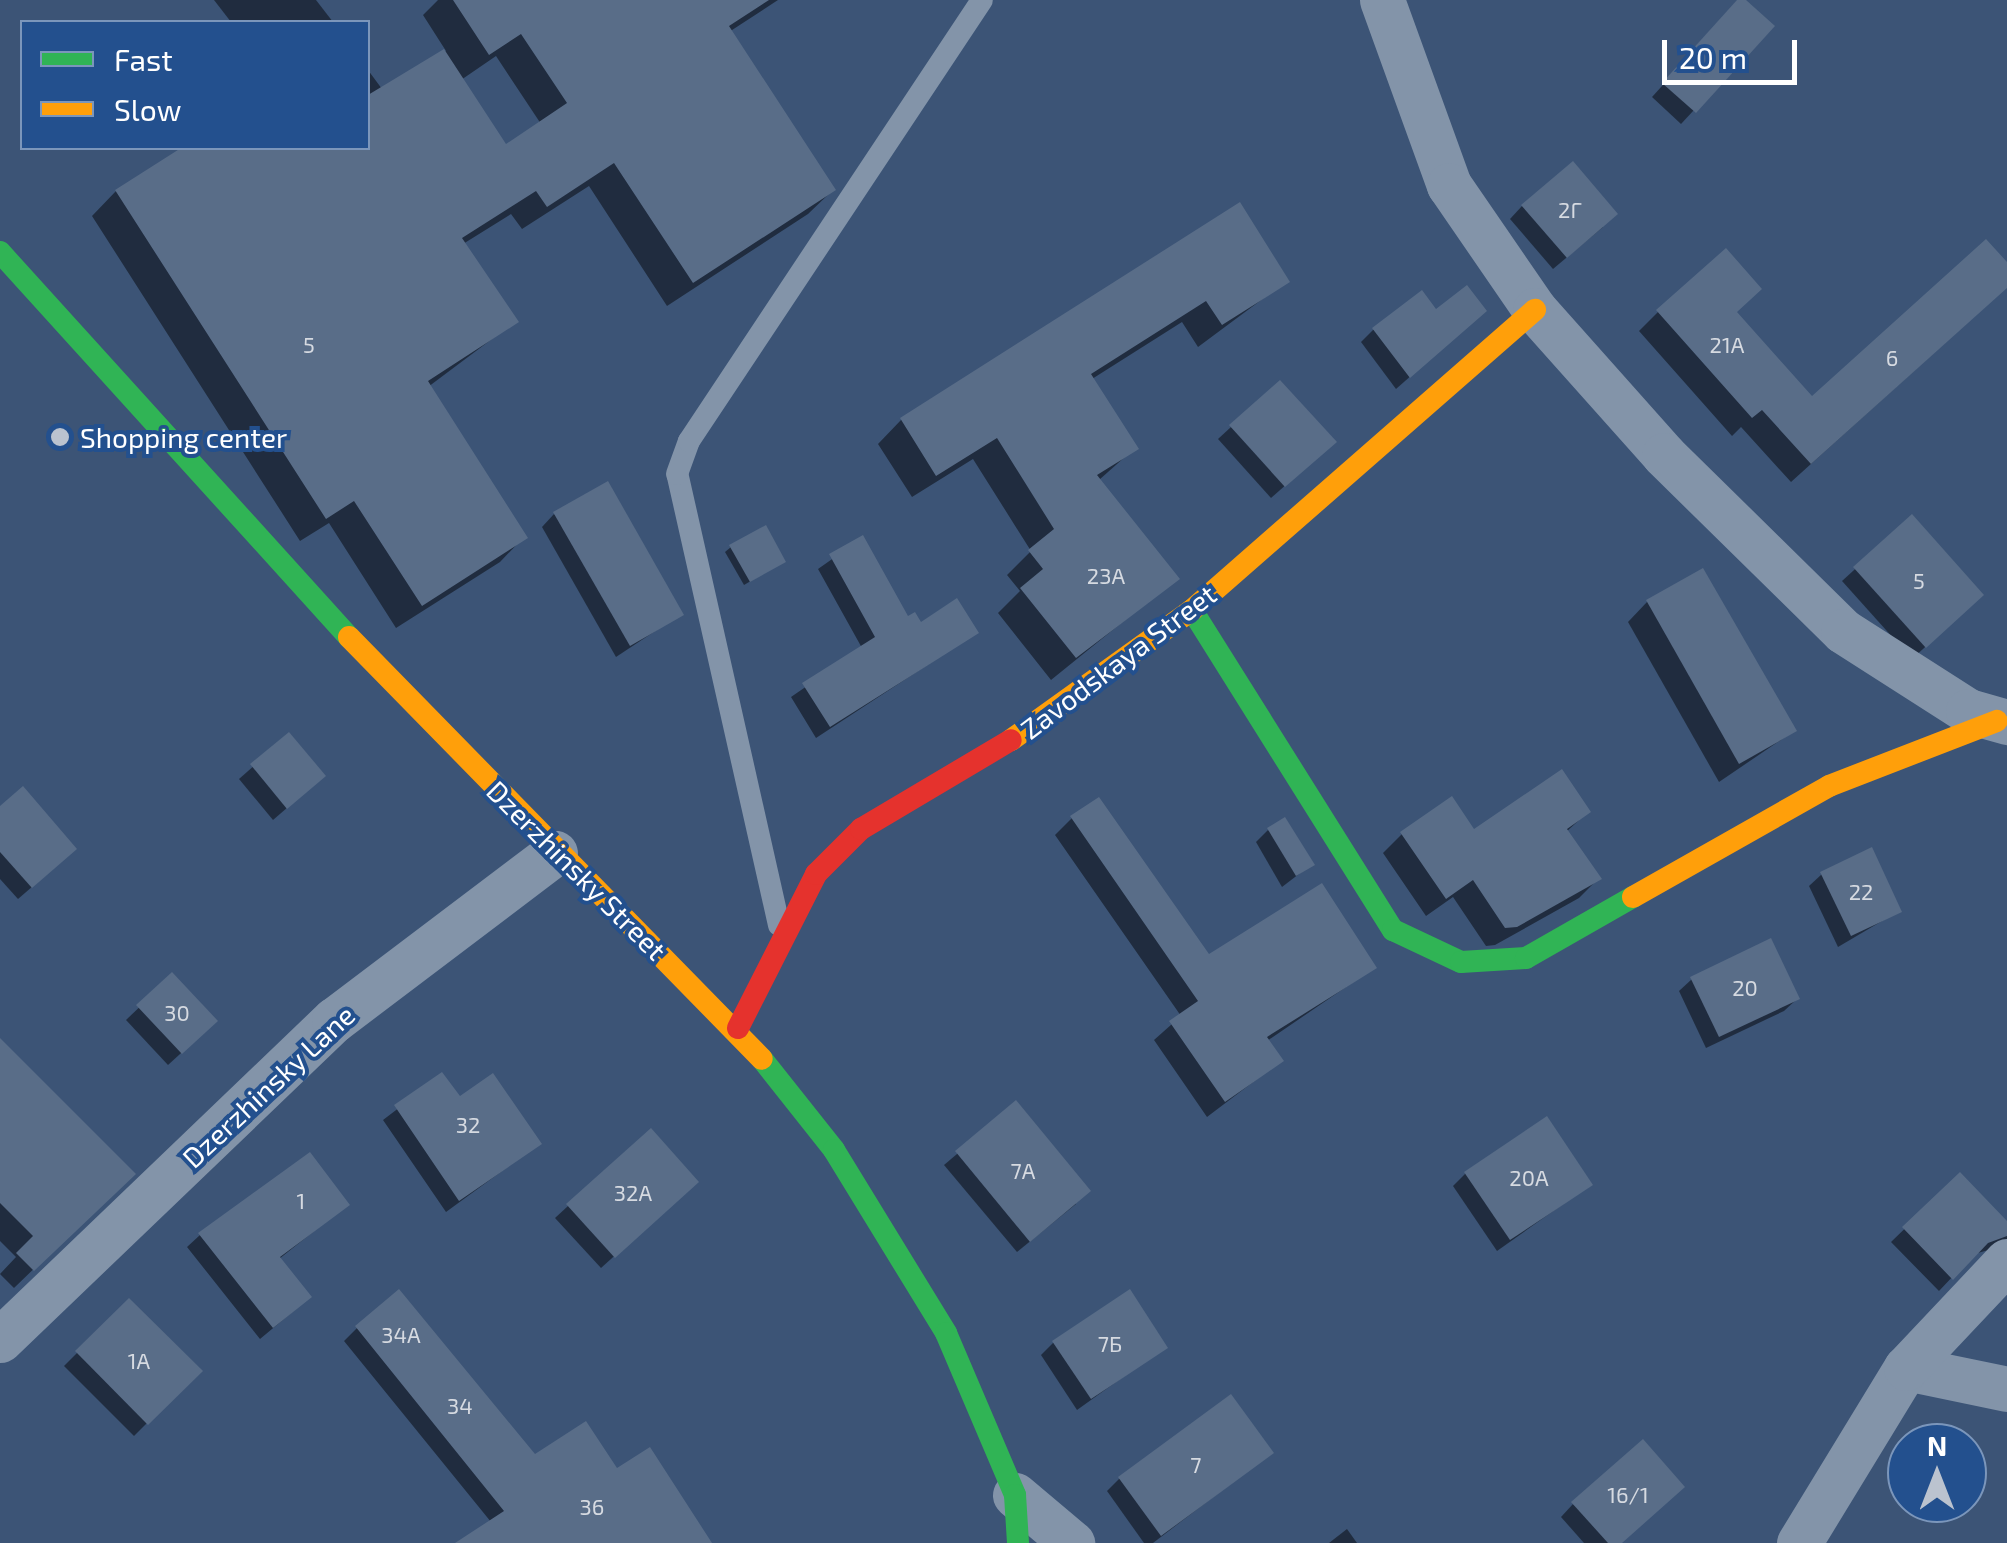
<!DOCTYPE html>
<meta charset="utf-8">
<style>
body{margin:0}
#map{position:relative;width:2007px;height:1543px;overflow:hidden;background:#3c5476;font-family:"Exo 2",sans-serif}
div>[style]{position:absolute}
.shadow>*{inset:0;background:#0007}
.building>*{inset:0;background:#596d88}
.lane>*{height:22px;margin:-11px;padding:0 11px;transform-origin:11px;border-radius:11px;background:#8394a9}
.street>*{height:45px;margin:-22.5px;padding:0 22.5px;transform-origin:22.5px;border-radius:22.5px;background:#8394a9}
.fast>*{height:22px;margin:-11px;padding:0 11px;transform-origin:11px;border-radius:11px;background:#30b455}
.slow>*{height:22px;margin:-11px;padding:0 11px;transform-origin:11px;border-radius:11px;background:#ff9f0a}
.jam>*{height:22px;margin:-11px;padding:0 11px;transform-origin:11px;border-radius:11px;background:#e5322d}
.dots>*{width:28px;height:28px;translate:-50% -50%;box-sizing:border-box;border:5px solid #23508e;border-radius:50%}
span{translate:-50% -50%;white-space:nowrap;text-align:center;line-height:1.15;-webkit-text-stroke:8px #23508e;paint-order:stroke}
.number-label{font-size:22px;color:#d6dae1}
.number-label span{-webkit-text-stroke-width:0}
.poi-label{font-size:28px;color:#fff}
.left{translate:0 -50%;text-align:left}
.street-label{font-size:28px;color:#fff}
.legend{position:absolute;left:20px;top:20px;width:350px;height:130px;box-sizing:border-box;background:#23508e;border:2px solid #7b96bb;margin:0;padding:12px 18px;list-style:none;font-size:30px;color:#fff}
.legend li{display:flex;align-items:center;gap:20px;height:50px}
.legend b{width:50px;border:2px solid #7b96bb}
.north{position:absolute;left:1887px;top:1423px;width:100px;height:100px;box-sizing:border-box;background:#23508e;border:2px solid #7b96bb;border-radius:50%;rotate:0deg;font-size:28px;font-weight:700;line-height:40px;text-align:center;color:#fff}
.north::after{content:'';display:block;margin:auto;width:35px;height:45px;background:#bbc3cf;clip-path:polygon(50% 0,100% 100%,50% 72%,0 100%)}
.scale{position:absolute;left:1662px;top:40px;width:135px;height:45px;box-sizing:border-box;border:5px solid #fff;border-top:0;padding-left:12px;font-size:30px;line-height:35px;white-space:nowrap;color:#fff;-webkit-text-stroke:8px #23508e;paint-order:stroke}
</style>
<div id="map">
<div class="shadow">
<div style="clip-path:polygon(214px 0,316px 0,333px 22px,231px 22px)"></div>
<div style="clip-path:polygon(evenodd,438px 0,778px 0,729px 32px,833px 190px,808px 214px,667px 306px,589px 186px,522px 229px,511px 214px,463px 244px,516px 321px,428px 387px,524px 537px,500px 562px,396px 628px,329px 523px,300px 541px,92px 216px,116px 191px,185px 148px,368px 148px,368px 70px,382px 89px,446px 51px,423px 15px,438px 0,496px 56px,541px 124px,505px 148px,461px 80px,496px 56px)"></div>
<div style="clip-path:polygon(1740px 0,1772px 26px,1681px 124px,1652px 97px)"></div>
<div style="clip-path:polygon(1239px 206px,1287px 281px,1198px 347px,1182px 322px,1092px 379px,1135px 448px,1099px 480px,1177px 578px,1051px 680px,998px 613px,1020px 591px,1007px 575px,1031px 551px,973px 459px,912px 497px,878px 444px,901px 420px)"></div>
<div style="clip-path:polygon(1522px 206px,1603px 227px,1553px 269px,1510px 219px)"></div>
<div style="clip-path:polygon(2007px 266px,2007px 286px,1998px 295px,1791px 482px,1741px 427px,1732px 436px,1639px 331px,1658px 312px,1735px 313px,1812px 400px)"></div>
<div style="clip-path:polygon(1435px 312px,1471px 323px,1396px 389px,1361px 342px,1373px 330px)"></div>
<div style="clip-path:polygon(1231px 427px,1321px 454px,1271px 498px,1218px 439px)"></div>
<div style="clip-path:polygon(554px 514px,681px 614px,616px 657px,542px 527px)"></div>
<div style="clip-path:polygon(1911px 518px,1968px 608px,1912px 659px,1842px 581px)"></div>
<div style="clip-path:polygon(862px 538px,907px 620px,976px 633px,816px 738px,791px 697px,862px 648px,818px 569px)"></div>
<div style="clip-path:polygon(731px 547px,783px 562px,744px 585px,725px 552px)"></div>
<div style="clip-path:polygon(1702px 571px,1794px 731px,1719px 782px,1628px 622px,1647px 602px)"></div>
<div style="clip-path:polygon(289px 735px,310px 788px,273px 820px,239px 779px)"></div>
<div style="clip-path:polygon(0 810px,62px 861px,18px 899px,0 879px)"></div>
<div style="clip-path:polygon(1588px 812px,1566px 832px,1598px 879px,1579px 898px,1495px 945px,1486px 946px,1453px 897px,1426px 916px,1383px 853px,1402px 834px,1473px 832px)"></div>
<div style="clip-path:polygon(1072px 818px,1209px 958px,1374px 968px,1267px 1041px,1281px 1061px,1207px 1117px,1154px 1040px,1181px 1016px,1055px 835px)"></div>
<div style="clip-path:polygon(1268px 830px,1312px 864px,1282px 887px,1256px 842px)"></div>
<div style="clip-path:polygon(1822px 874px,1899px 911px,1838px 947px,1809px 886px)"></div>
<div style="clip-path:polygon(172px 976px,202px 1034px,168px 1065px,126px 1020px)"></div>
<div style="clip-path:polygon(1692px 979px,1797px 999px,1784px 1011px,1706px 1048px,1679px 991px)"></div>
<div style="clip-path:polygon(0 1066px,132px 1174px,14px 1288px,0 1274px,16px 1257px,0 1241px)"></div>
<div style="clip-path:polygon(442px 1075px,459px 1099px,539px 1144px,446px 1212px,383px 1120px)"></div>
<div style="clip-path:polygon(1016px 1104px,1076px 1204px,1017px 1252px,944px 1165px)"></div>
<div style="clip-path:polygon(1466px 1173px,1590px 1185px,1497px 1251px,1453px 1186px)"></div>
<div style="clip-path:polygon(1960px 1175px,2007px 1224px,2007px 1245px,1974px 1254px,1939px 1291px,1891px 1242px)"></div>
<div style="clip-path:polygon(683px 1194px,601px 1268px,555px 1218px,568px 1206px)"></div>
<div style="clip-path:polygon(347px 1205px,279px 1259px,296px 1309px,260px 1339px,187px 1247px,200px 1235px)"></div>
<div style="clip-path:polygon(129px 1301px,199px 1371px,134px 1436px,64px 1366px)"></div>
<div style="clip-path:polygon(357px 1328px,534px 1457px,617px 1472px,709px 1543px,459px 1543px,491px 1522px,344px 1341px)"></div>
<div style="clip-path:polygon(1053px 1343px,1165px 1347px,1077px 1410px,1041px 1355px)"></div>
<div style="clip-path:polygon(1271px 1453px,1153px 1543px,1144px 1543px,1107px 1491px,1119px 1479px)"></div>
<div style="clip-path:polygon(1573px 1504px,1620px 1543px,1584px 1543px,1561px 1517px)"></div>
<div style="clip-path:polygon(1347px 1529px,1357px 1543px,1329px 1543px)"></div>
</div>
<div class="building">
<div style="clip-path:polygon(453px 0,769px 0,729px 26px,836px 190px,693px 283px,614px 163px,547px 207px,536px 191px,462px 238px,519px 322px,428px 381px,528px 538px,422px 606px,354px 501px,326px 519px,115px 190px,181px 148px,368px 148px,368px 95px,444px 49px,506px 144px,567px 103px,521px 34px,489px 55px)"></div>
<div style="clip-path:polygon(1737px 0,1746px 0,1775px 26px,1696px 113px,1662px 83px)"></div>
<div style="clip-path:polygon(1573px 161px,1618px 214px,1567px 258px,1521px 205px)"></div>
<div style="clip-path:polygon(1240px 202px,1290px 282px,1222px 325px,1206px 301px,1091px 374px,1139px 449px,1097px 475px,1180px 579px,1076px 658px,1020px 588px,1043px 569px,1028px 550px,1054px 529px,997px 438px,936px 476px,900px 418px)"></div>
<div style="clip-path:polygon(1986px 239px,2007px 262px,2007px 288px,1811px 464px,1762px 410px,1752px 418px,1656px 310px,1726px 248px,1762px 289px,1737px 312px,1812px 396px)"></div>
<div style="clip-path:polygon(1467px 285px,1487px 311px,1410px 378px,1372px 328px,1422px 290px,1436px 309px)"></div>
<div style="clip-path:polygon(1280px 380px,1337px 442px,1285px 487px,1229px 425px)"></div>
<div style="clip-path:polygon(608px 481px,684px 615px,630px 646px,553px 512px)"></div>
<div style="clip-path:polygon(1912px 514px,1984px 595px,1926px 648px,1853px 567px)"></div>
<div style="clip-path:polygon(766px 525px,786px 562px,750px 582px,729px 545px)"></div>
<div style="clip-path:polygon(863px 535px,908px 616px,915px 612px,921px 622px,957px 598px,979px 633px,830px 727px,802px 683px,875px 637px,829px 554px)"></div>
<div style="clip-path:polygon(1703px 568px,1797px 731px,1739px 764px,1646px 600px)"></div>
<div style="clip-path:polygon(289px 732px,326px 776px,287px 809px,250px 764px)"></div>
<div style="clip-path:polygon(1562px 769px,1591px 812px,1567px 829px,1602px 879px,1517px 927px,1505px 928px,1473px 880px,1446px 899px,1400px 832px,1452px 796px,1474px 829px)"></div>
<div style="clip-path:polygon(23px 786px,77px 849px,32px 888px,0 852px,0 806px)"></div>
<div style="clip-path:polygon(1099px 797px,1209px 954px,1322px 883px,1377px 968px,1267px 1037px,1284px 1061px,1225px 1102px,1169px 1021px,1198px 1001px,1070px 816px)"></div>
<div style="clip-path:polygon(1285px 817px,1315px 865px,1296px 876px,1267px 828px)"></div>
<div style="clip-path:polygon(1872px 847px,1902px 912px,1851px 936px,1820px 872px)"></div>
<div style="clip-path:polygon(1771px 938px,1800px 999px,1719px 1037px,1690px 977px)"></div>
<div style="clip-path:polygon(172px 972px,218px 1021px,182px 1054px,136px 1005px)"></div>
<div style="clip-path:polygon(0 1038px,136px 1174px,34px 1271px,16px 1253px,33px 1236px,0 1203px)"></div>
<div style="clip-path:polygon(442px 1072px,460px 1096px,493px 1073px,542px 1144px,459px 1201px,394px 1105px)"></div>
<div style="clip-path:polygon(1016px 1100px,1091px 1191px,1030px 1242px,955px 1151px)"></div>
<div style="clip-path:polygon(1547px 1116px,1593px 1185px,1510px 1240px,1464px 1172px)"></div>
<div style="clip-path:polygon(651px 1128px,699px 1182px,615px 1258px,566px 1204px)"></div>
<div style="clip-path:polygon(310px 1152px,350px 1205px,280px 1257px,312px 1297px,273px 1328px,198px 1233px)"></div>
<div style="clip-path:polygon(1960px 1172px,2007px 1221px,2007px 1236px,1988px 1243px,1953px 1280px,1902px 1227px)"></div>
<div style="clip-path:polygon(399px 1289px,535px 1454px,586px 1421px,617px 1468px,650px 1447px,712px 1543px,455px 1543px,504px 1511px,355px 1326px)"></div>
<div style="clip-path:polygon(1130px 1289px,1168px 1348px,1091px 1399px,1052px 1341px)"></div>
<div style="clip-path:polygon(129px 1298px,203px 1371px,148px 1425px,75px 1351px)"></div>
<div style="clip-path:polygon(1231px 1394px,1274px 1453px,1161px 1536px,1118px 1477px)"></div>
<div style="clip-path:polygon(1643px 1439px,1685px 1487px,1622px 1543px,1608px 1543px,1571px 1502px)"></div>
</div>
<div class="lane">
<div style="left:779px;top:925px;width:462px;rotate:-102.7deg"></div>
<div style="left:677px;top:474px;width:35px;rotate:-70deg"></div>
<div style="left:689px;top:441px;width:529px;rotate:-56.4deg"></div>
</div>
<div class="street">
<div style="left:1382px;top:0;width:197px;rotate:70.1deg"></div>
<div style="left:1449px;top:185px;width:152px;rotate:55.5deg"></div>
<div style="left:1535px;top:310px;width:194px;rotate:48.3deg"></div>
<div style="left:1664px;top:455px;width:251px;rotate:44.5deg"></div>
<div style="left:1843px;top:631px;width:148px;rotate:32.6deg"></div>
<div style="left:1968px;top:711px;width:41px;rotate:15.8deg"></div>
<div style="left:0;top:1340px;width:463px;rotate:-43.8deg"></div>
<div style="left:334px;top:1020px;width:277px;rotate:-37.1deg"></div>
<div style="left:1906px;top:1368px;width:103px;rotate:11.7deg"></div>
<div style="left:1015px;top:1495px;width:75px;rotate:40.1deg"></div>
<div style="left:1799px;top:1543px;width:205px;rotate:-58.6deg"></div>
<div style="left:1906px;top:1368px;width:147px;rotate:-46.7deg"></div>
</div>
<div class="fast">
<div style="left:0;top:252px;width:520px;rotate:47.81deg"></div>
<div style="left:1192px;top:610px;width:378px;rotate:57.9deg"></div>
<div style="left:1393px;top:930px;width:75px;rotate:25.2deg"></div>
<div style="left:1461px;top:962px;width:65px;rotate:-3.5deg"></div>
<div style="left:1526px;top:958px;width:123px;rotate:-29.7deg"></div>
<div style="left:762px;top:1059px;width:116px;rotate:51.6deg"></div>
<div style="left:834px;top:1150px;width:215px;rotate:58.5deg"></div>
<div style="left:946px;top:1333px;width:176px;rotate:66.9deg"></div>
<div style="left:1015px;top:1495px;width:48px;rotate:86.4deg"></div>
</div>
<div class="slow">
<div style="left:349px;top:637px;width:590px;rotate:45.62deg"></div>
<div style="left:1011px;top:740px;width:223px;rotate:-35.7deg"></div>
<div style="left:1192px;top:610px;width:456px;rotate:-41.2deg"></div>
<div style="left:1633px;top:897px;width:225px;rotate:-29.5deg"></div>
<div style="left:1829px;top:786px;width:180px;rotate:-21.2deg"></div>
</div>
<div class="jam">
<div style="left:738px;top:1028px;width:173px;rotate:-63.1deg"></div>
<div style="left:816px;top:874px;width:64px;rotate:-45deg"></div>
<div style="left:861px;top:829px;width:174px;rotate:-30.7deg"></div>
</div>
<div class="dots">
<div style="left:60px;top:437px;background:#bbc3cf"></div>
</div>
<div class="number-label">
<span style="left:1570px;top:210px">2Г</span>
<span style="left:309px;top:345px">5</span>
<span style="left:1727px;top:345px">21А</span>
<span style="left:1892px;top:358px">6</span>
<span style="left:1106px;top:576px">23А</span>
<span style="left:1919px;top:581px">5</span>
<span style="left:1861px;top:892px">22</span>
<span style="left:1745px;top:988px">20</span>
<span style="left:177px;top:1013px">30</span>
<span style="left:468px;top:1125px">32</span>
<span style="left:1023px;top:1171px">7А</span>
<span style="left:1529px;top:1178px">20А</span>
<span style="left:633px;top:1193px">32А</span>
<span style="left:301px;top:1201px">1</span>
<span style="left:401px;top:1335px">34А</span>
<span style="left:1110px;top:1344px">7Б</span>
<span style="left:139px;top:1361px">1А</span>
<span style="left:460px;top:1406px">34</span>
<span style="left:1196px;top:1465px">7</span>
<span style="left:1628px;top:1495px">16/1</span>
<span style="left:592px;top:1507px">36</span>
</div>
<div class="poi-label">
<span class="left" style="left:80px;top:437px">Shopping center</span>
</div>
<div class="street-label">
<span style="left:1118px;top:661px;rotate:-37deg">Zavodskaya Street</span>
<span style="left:577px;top:870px;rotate:45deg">Dzerzhinsky Street</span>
<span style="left:268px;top:1086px;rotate:-43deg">Dzerzhinsky Lane</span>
</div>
<ul class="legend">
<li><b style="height:12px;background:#30b455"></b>Fast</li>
<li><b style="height:12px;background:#ff9f0a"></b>Slow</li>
</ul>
<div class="north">N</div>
<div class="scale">20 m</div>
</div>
